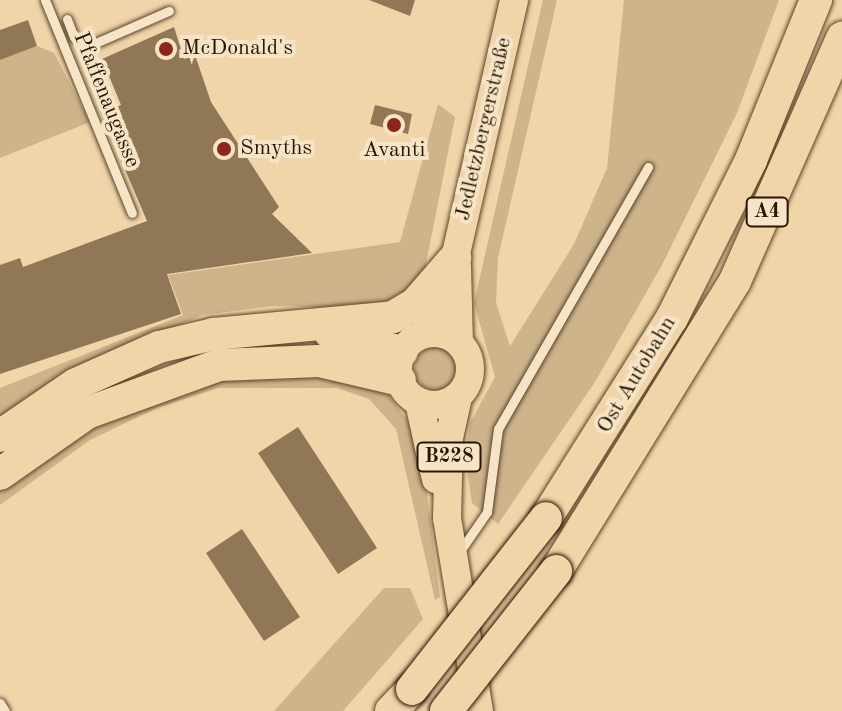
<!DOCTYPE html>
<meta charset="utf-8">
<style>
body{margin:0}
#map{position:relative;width:842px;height:711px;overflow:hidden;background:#f0d5a8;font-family:"Old Standard TT",serif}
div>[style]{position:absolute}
.green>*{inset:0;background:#ceb48b}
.round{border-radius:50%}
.building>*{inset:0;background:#907857}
.roads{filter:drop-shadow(0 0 2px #5a442a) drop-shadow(0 0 2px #5a442a)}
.service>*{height:9px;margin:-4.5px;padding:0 4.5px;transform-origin:4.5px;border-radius:4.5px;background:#f5e4c6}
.primary>*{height:28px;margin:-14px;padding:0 14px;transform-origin:14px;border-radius:14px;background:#f0d5a8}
.primary>.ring{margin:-14px;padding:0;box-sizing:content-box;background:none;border:28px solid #f0d5a8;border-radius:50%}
.motorway>*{height:32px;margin:-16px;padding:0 16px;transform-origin:16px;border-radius:16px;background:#f0d5a8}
.bridges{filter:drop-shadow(0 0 2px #281400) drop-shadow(0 0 2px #281400)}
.motorway-bridge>*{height:32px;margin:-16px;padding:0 16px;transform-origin:16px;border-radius:16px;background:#f0d5a8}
.dots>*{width:22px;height:22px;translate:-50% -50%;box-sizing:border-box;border:4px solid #f5e4c6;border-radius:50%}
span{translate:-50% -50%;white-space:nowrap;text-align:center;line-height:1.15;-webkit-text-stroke:8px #f5e4c6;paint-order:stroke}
.shield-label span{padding:2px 6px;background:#f5e4c6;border:2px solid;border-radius:6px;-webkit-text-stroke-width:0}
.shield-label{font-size:20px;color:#281400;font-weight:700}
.poi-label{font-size:22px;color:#281400}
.left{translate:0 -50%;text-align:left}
.street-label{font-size:22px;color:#281400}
</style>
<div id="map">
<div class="green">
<div style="clip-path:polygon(543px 0,557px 0,498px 258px,496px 303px,510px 346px,574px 244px,607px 168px,624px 0,779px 0,737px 113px,662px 265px,595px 382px,498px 524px,472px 503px,465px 458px,470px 423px,495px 377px,474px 303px)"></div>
<div style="clip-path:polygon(37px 46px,54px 53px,90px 122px,0 158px,0 60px)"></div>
<div style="clip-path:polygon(438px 104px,455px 117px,422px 284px,376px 308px,273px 306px,202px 315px,77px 370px,0 422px,0 388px,183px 315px,168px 275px,400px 242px)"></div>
<div class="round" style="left:415px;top:347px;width:44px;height:44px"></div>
<div style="clip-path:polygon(309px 366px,383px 388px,420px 437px,440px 597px,435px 600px,396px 429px,369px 399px,337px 388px,218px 388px,157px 408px,90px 440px,0 505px,0 485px,149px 392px)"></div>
<div style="clip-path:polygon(384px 588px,410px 588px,423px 619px,343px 711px,274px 711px)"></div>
</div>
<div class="building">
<div style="clip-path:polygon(369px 0,415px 0,410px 16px)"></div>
<div style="clip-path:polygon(28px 20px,37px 46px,0 60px,0 30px)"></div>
<div style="clip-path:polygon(174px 27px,184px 59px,195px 55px,211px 102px,279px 207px,272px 214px,312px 253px,167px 274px,181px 314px,0 374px,0 265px,20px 258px,23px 267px,147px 221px,101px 113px,121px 105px,102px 59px)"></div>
<div style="clip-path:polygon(375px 105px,412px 114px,408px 134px,370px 124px)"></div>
<div style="clip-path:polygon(298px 427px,377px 548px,338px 574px,258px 453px)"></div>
<div style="clip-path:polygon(242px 529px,300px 617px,264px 641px,206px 553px)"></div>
</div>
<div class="roads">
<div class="service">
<div style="left:45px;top:0;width:230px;rotate:67.8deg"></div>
<div style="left:67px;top:19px;width:19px;rotate:69deg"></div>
<div style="left:74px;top:37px;width:19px;rotate:25deg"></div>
<div style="left:91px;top:45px;width:85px;rotate:-23.6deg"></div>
<div style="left:458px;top:554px;width:51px;rotate:-55.4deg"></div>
<div style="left:487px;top:512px;width:84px;rotate:-82.5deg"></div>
<div style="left:498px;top:429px;width:302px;rotate:-60.2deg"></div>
<div style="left:0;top:703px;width:9px;rotate:58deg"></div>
</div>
<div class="primary">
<div style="left:457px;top:267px;width:75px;rotate:88.5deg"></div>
<div class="ring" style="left:398px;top:333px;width:44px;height:44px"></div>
<div style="left:425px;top:333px;width:81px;rotate:-68.2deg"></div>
<div style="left:455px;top:258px;width:265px;rotate:-77.1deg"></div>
<div style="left:458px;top:397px;width:42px;rotate:102.4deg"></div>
<div style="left:449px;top:438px;width:80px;rotate:91.4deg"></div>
<div style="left:447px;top:518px;width:196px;rotate:80.6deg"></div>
<div style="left:419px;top:402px;width:79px;rotate:77.6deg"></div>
</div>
<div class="motorway">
<div style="left:330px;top:333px;width:74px;rotate:14.8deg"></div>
<div style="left:0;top:436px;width:92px;rotate:-34.4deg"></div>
<div style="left:76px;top:384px;width:91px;rotate:-24deg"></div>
<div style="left:159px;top:347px;width:57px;rotate:-13.3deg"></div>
<div style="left:214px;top:334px;width:180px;rotate:-5.4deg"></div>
<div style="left:393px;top:317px;width:27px;rotate:-31deg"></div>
<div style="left:416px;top:303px;width:60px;rotate:-49.1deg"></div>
<div style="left:0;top:474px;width:106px;rotate:-35deg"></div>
<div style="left:87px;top:413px;width:140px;rotate:-20deg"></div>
<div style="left:219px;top:365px;width:100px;rotate:-2.3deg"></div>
<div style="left:319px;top:361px;width:83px;rotate:13.2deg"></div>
<div style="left:546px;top:518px;width:236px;rotate:-57.8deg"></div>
<div style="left:672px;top:318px;width:177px;rotate:-63.4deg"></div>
<div style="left:751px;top:160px;width:173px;rotate:-67.9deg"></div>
<div style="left:556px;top:571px;width:341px;rotate:-58.3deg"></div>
<div style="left:735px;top:281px;width:266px;rotate:-66.2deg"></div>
<div style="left:391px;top:711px;width:30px;rotate:-46deg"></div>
</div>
</div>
<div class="bridges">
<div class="motorway-bridge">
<div style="left:412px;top:689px;width:217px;rotate:-51.9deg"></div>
<div style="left:446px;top:711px;width:178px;rotate:-51.8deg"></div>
</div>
</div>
<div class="dots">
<div style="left:166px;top:49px;background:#8f2418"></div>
<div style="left:394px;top:125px;background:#8f2418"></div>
<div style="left:224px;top:149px;background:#8f2418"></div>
</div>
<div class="shield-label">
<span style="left:767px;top:212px">A4</span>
<span style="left:449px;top:457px">B228</span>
</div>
<div class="poi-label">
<span class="left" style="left:182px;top:49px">McDonald's</span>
<span class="left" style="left:240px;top:149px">Smyths</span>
<span style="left:394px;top:151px">Avanti</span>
</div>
<div class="street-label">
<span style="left:106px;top:100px;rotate:68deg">Pfaffenaugasse</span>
<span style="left:484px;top:129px;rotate:-77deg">Jedletzbergerstraße</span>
<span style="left:637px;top:375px;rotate:-59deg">Ost Autobahn</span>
</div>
</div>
